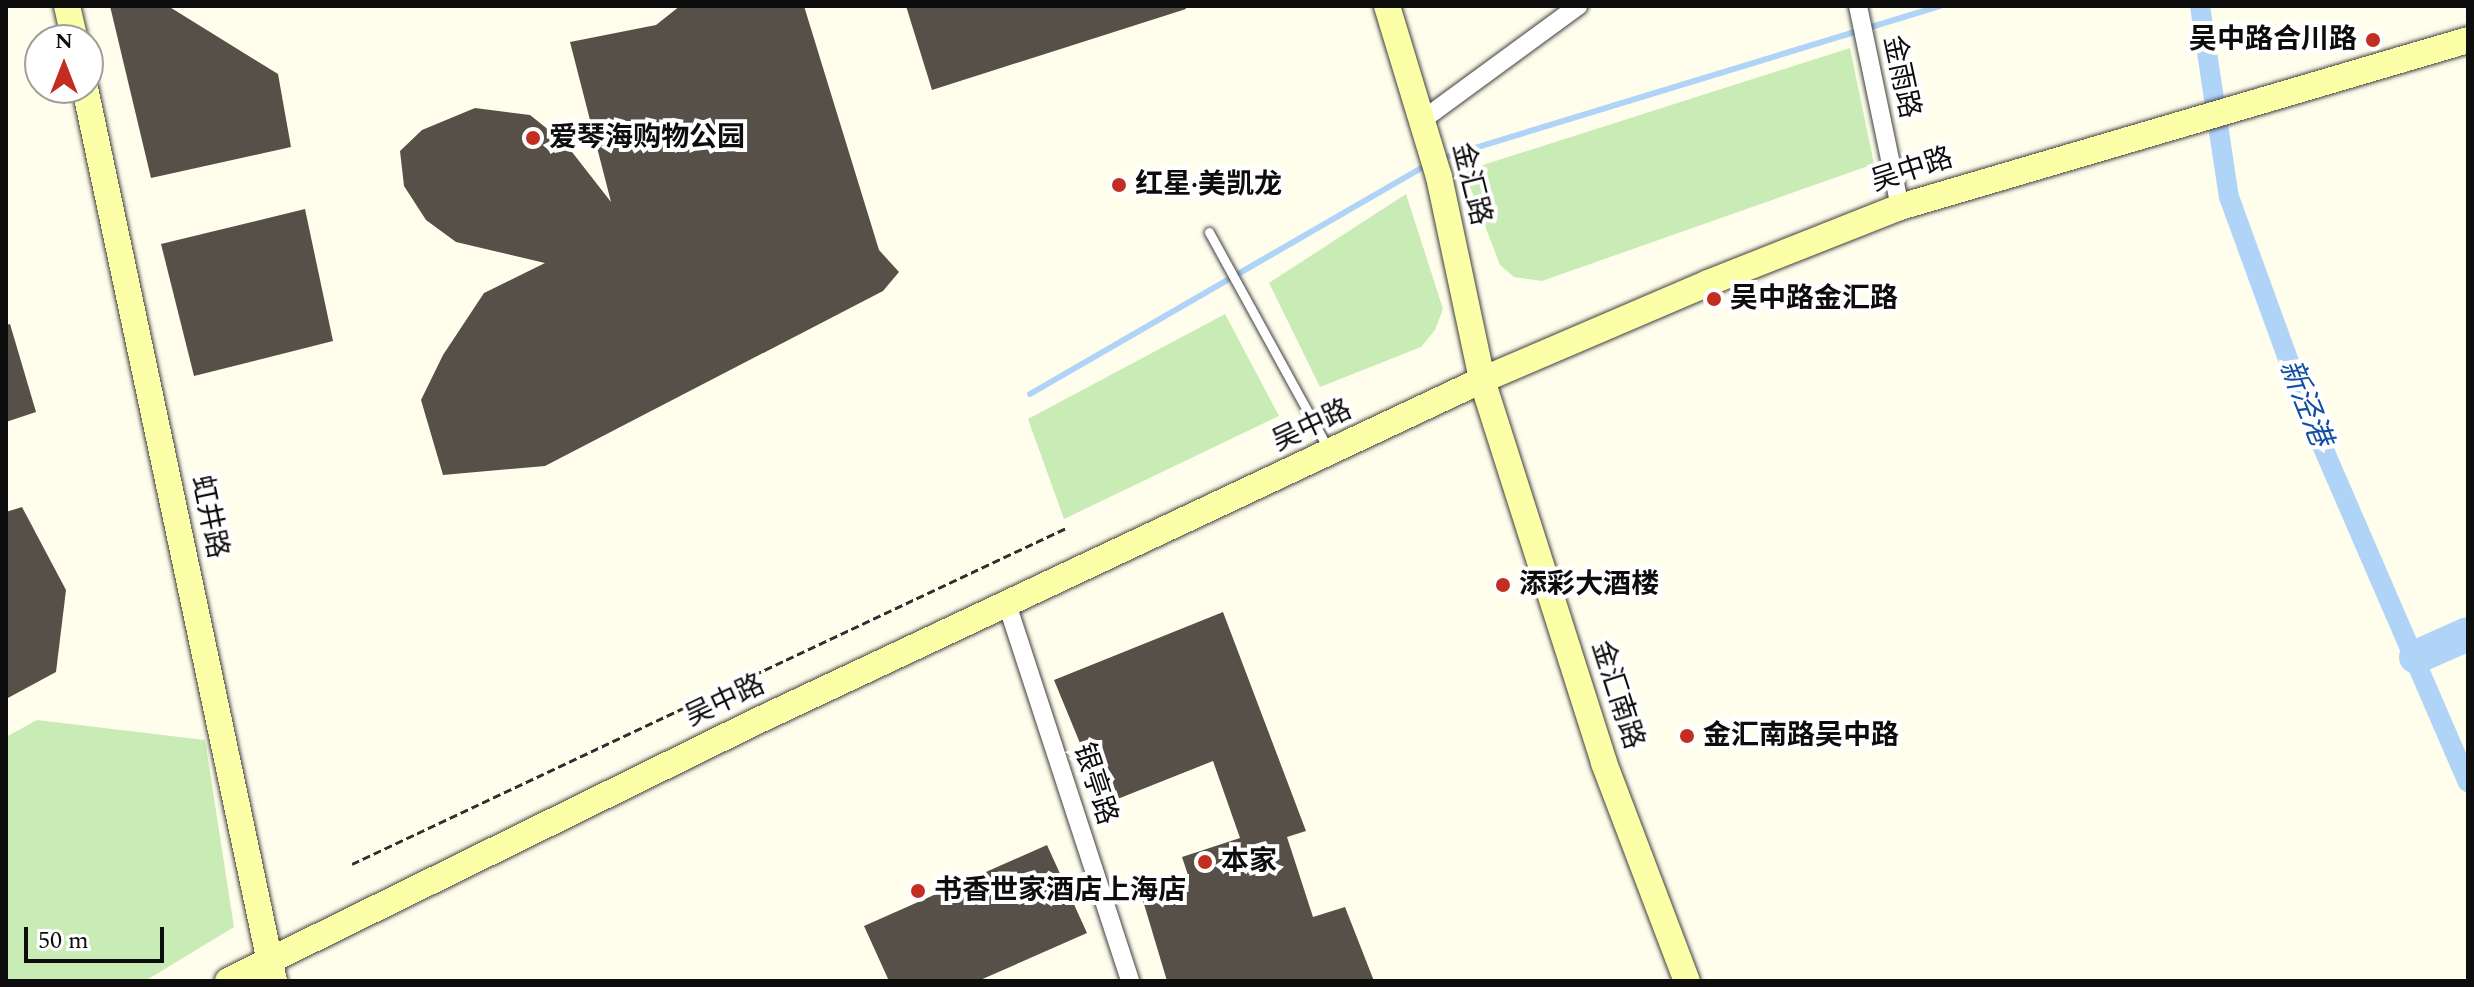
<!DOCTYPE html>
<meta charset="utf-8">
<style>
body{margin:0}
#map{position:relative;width:2474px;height:987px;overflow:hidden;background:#fffeed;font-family:Spectral,"Noto Sans SC",serif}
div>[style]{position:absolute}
.green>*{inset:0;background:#c9ebb5}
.stream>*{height:6px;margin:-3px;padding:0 3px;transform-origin:3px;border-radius:3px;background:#b0d3f8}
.canal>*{height:20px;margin:-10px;padding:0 10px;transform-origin:10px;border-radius:10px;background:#b0d3f8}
.river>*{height:34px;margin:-17px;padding:0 17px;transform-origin:17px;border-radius:17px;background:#b0d3f8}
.building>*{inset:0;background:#565049}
.path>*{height:3px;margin-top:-1.5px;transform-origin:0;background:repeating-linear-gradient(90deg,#2f2f2f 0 8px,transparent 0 12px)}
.roads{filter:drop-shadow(0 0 2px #404040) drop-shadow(0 0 2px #404040)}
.lane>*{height:9px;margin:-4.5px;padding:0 4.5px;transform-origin:4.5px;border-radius:4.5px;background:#fff}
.street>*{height:18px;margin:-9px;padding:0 9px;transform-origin:9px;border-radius:9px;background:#fff}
.secondary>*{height:26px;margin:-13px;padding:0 13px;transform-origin:13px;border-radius:13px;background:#fcffa8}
.dots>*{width:22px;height:22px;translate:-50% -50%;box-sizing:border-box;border:4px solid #fff;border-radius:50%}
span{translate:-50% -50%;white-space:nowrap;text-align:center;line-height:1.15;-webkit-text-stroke:8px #fff;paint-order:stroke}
.poi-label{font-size:28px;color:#0d0d0d;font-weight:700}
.right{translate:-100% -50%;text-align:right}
.left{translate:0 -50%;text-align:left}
.street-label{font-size:28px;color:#0d0d0d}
.water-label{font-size:30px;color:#124fa3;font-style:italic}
.frame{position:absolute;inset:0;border:8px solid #0d0d0d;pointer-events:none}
.north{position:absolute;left:24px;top:24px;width:80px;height:80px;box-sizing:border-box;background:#fff;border:2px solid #9e9e9e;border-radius:50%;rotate:0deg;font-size:22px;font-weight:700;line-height:32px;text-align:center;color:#0d0d0d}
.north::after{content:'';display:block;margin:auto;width:28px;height:36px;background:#c22f20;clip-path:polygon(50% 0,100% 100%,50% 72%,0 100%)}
.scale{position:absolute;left:24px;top:927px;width:140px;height:36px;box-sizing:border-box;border:4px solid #0d0d0d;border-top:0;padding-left:10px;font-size:24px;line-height:28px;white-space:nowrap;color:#0d0d0d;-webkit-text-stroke:6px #fff;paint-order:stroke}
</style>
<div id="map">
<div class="green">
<div style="clip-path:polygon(1850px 48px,1874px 164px,1542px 281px,1514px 277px,1500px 265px,1464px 171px)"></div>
<div style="clip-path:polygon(1406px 194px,1443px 309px,1435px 330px,1421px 347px,1320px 387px,1269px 283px)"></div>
<div style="clip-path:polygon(1225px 314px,1279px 416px,1064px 519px,1028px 419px)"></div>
<div style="clip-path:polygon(37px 720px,205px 740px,234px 927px,145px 981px,6px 981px,6px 737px)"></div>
</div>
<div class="stream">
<div style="left:1442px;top:158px;width:521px;rotate:-16.97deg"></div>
<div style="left:1030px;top:394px;width:460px;rotate:-30deg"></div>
</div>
<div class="canal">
<div style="left:2200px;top:6px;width:193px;rotate:81.4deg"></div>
<div style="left:2229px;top:197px;width:222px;rotate:70deg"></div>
<div style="left:2305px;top:406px;width:410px;rotate:66.6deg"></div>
</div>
<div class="river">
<div style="left:2416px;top:657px;width:57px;rotate:-23.9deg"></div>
</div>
<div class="building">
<div style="clip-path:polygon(110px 6px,168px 6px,278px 74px,291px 147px,151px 178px)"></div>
<div style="clip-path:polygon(680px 6px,804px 6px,879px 250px,899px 272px,883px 291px,545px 466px,443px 475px,421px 400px,443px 355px,484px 293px,545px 263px,456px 242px,426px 220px,404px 186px,400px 151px,422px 130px,475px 108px,530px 115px,565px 143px,611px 202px,570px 42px,656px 25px)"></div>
<div style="clip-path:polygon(906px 6px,1185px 6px,1186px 9px,932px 90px)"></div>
<div style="clip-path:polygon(305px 209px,333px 341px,194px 376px,161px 244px)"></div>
<div style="clip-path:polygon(10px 324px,36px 412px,6px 422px,6px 325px)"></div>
<div style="clip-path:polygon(22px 507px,66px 590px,56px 672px,6px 699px,6px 512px)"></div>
<div style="clip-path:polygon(1223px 612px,1306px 831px,1287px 837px,1313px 917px,1345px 907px,1374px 981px,1167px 981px,1141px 894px,1189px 878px,1182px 857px,1240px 838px,1213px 761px,1105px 804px,1054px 680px)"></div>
<div style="clip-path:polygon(1047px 845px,1087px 933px,978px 981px,889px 981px,864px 926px)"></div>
</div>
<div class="path">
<div style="left:352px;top:864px;width:789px;rotate:-25.2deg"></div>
</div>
<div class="roads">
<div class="lane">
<div style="left:1209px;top:232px;width:249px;rotate:61.2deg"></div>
</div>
<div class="street">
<div style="left:1858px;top:6px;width:205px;rotate:78.2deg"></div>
<div style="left:1421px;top:121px;width:195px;rotate:-36.2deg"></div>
<div style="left:1007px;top:604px;width:397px;rotate:71.9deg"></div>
</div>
<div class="secondary">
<div style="left:67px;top:6px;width:35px;rotate:77deg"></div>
<div style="left:1387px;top:6px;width:179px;rotate:73.1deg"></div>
<div style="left:1439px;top:177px;width:208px;rotate:78deg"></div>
<div style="left:1482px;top:380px;width:402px;rotate:72.3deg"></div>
<div style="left:1604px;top:763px;width:233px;rotate:69.2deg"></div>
<div style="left:85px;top:88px;width:913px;rotate:78.05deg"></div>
<div style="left:228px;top:981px;width:585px;rotate:-26.17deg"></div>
<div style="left:753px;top:723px;width:806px;rotate:-25.2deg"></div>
<div style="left:1482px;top:380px;width:246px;rotate:-23.2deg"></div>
<div style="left:1708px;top:283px;width:206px;rotate:-21.6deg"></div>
<div style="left:1900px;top:207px;width:592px;rotate:-16.38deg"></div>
</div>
</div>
<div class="dots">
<div style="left:2373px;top:40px;background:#c22f20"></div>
<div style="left:533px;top:138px;background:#c22f20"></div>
<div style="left:1119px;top:185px;background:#c22f20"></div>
<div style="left:1714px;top:299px;background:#c22f20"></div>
<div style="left:1503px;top:585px;background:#c22f20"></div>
<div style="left:1687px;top:736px;background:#c22f20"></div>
<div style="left:1205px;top:862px;background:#c22f20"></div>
<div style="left:918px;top:891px;background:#c22f20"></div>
</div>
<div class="poi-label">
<span class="right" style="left:2357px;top:40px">吴中路合川路</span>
<span class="left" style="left:549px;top:138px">爱琴海购物公园</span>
<span class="left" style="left:1135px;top:185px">红星·美凯龙</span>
<span class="left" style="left:1730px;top:299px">吴中路金汇路</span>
<span class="left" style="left:1519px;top:585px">添彩大酒楼</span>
<span class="left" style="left:1703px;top:736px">金汇南路吴中路</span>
<span class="left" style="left:1221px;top:862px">本家</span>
<span class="left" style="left:934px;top:891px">书香世家酒店上海店</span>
</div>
<div class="street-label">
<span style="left:1901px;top:77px;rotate:78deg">金雨路</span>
<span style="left:1912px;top:170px;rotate:-18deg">吴中路</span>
<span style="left:1471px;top:184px;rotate:76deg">金汇路</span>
<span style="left:1312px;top:426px;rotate:-25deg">吴中路</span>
<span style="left:209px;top:517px;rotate:78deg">虹井路</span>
<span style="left:1617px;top:695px;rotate:72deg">金汇南路</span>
<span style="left:725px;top:701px;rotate:-25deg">吴中路</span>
<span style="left:1095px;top:784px;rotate:72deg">银亭路</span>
</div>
<div class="water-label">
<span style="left:2305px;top:403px;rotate:68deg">新泾港</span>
</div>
<div class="frame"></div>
<div class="north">N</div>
<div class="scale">50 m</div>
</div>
